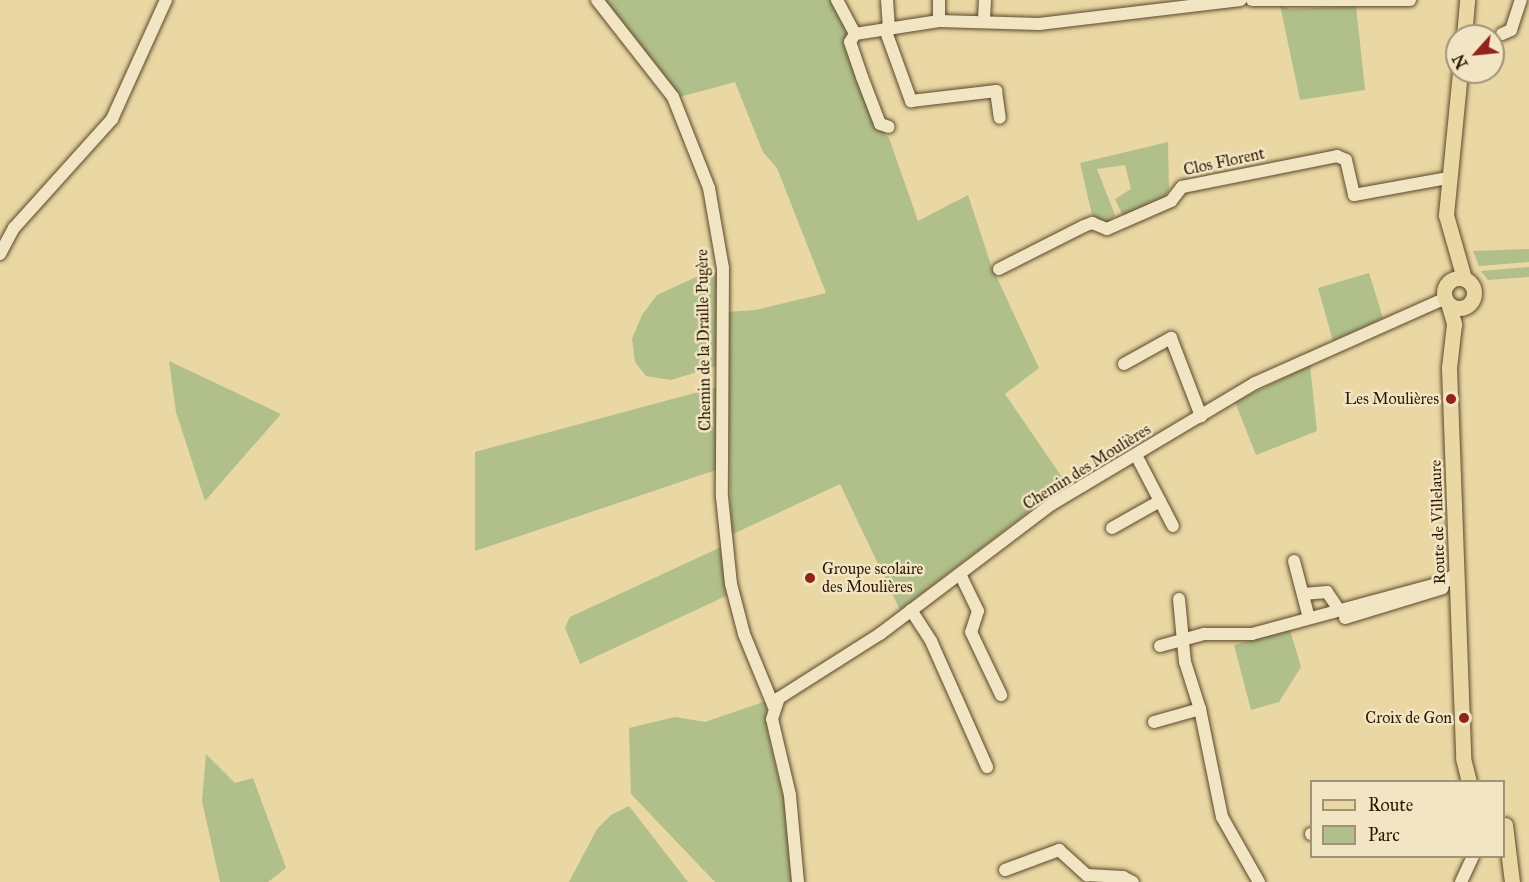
<!DOCTYPE html>
<meta charset="utf-8">
<style>
body{margin:0}
#map{position:relative;width:1529px;height:882px;overflow:hidden;background:#e9d7a4;font-family:"IM FELL Great Primer",serif}
div>[style]{position:absolute}
.green>*{inset:0;background:#b1bf8a}
.roads{filter:drop-shadow(0 0 2px #5c472a) drop-shadow(0 0 2px #5c472a)}
.minor>*{height:12px;margin:-6px;padding:0 6px;transform-origin:6px;border-radius:6px;background:#f1e5c4}
.major>*{height:15px;margin:-7.5px;padding:0 7.5px;transform-origin:7.5px;border-radius:7.5px;background:#e9d7a4}
.major>.ring{margin:-7.5px;padding:0;box-sizing:content-box;background:none;border:15px solid #e9d7a4;border-radius:50%}
.dots>*{width:16px;height:16px;translate:-50% -50%;box-sizing:border-box;border:3px solid #f1e5c4;border-radius:50%}
span{translate:-50% -50%;white-space:nowrap;text-align:center;line-height:1.15;-webkit-text-stroke:5px #f1e5c4;paint-order:stroke}
.street-label{font-size:16px;color:#2d1701}
.poi-label{font-size:16px;color:#2d1701}
.right{translate:-100% -50%;text-align:right}
.left{translate:0 -50%;text-align:left}
.legend{position:absolute;left:1310px;top:780px;width:195px;height:78px;box-sizing:border-box;background:#f1e5c4;border:2px solid #a39376;margin:0;padding:8px 10px;list-style:none;font-size:18px;color:#2d1701}
.legend li{display:flex;align-items:center;gap:12px;height:30px}
.legend b{width:30px;border:2px solid #a39376}
.north{position:absolute;left:1445px;top:24px;width:60px;height:60px;box-sizing:border-box;background:#f1e5c4;border:2px solid #a39376;border-radius:50%;rotate:243deg;font-size:16px;font-weight:700;line-height:24px;text-align:center;color:#2d1701}
.north::after{content:'';display:block;margin:auto;width:21px;height:27px;background:#8f2418;clip-path:polygon(50% 0,100% 100%,50% 72%,0 100%)}
</style>
<div id="map">
<div class="green">
<div style="clip-path:polygon(606px 0,832px 0,849px 30px,878px 127px,889px 138px,918px 221px,968px 195px,991px 265px,1039px 368px,1005px 394px,1068px 486px,1056px 491px,900px 610px,840px 484px,731px 535px,727px 312px,756px 310px,826px 293px,777px 168px,763px 152px,735px 82px,676px 98px,634px 36px,603px 3px)"></div>
<div style="clip-path:polygon(1280px 5px,1290px 9px,1356px 6px,1365px 90px,1300px 100px)"></div>
<div style="clip-path:polygon(1168px 142px,1169px 190px,1164px 198px,1123px 216px,1115px 199px,1131px 189px,1125px 165px,1097px 169px,1115px 215px,1106px 225px,1093px 219px,1080px 163px)"></div>
<div style="clip-path:polygon(1529px 249px,1529px 262px,1479px 266px,1473px 251px)"></div>
<div style="clip-path:polygon(1529px 267px,1529px 277px,1488px 280px,1481px 271px)"></div>
<div style="clip-path:polygon(707px 272px,719px 272px,720px 365px,671px 380px,646px 376px,635px 362px,632px 339px,642px 315px,657px 295px)"></div>
<div style="clip-path:polygon(1369px 273px,1383px 318px,1333px 341px,1318px 288px)"></div>
<div style="clip-path:polygon(169px 361px,281px 414px,205px 501px,176px 412px)"></div>
<div style="clip-path:polygon(1310px 365px,1317px 431px,1256px 455px,1235px 402px)"></div>
<div style="clip-path:polygon(717px 387px,716px 470px,475px 551px,475px 452px)"></div>
<div style="clip-path:polygon(721px 547px,726px 596px,580px 664px,565px 628px,570px 617px)"></div>
<div style="clip-path:polygon(1290px 630px,1301px 667px,1279px 702px,1251px 710px,1234px 645px)"></div>
<div style="clip-path:polygon(766px 701px,768px 734px,785px 804px,792px 882px,715px 882px,631px 794px,629px 728px,675px 717px,705px 722px)"></div>
<div style="clip-path:polygon(206px 754px,235px 783px,253px 778px,286px 868px,268px 882px,220px 882px,202px 801px)"></div>
<div style="clip-path:polygon(629px 806px,688px 882px,569px 882px,597px 829px,611px 815px)"></div>
</div>
<div class="roads">
<div class="minor">
<div style="left:597px;top:0;width:123px;rotate:51.9deg"></div>
<div style="left:673px;top:97px;width:98px;rotate:68.4deg"></div>
<div style="left:709px;top:188px;width:81px;rotate:80.1deg"></div>
<div style="left:723px;top:268px;width:229px;rotate:90.3deg"></div>
<div style="left:722px;top:497px;width:87px;rotate:84.1deg"></div>
<div style="left:731px;top:584px;width:52px;rotate:75.4deg"></div>
<div style="left:744px;top:634px;width:79px;rotate:67.7deg"></div>
<div style="left:837px;top:0;width:38px;rotate:62deg"></div>
<div style="left:887px;top:0;width:29px;rotate:86deg"></div>
<div style="left:1252px;top:0;width:158px"></div>
<div style="left:984px;top:19px;width:19px;rotate:-87deg"></div>
<div style="left:939px;top:21px;width:21px;rotate:-90deg"></div>
<div style="left:885px;top:29px;width:77px;rotate:70.1deg"></div>
<div style="left:911px;top:101px;width:86px;rotate:-6.7deg"></div>
<div style="left:996px;top:91px;width:27px;rotate:82deg"></div>
<div style="left:855px;top:34px;width:85px;rotate:-8.8deg"></div>
<div style="left:939px;top:21px;width:100px;rotate:1.7deg"></div>
<div style="left:1039px;top:24px;width:203px;rotate:-6.8deg"></div>
<div style="left:855px;top:34px;width:9px;rotate:122deg"></div>
<div style="left:850px;top:42px;width:37px;rotate:71deg"></div>
<div style="left:862px;top:77px;width:50px;rotate:69deg"></div>
<div style="left:880px;top:124px;width:9px;rotate:18deg"></div>
<div style="left:1502px;top:34px;width:10px;rotate:-24deg"></div>
<div style="left:1511px;top:30px;width:32px;rotate:-72deg"></div>
<div style="left:0;top:254px;width:30px;rotate:-62deg"></div>
<div style="left:14px;top:228px;width:147px;rotate:-48deg"></div>
<div style="left:112px;top:119px;width:131px;rotate:-65.6deg"></div>
<div style="left:999px;top:269px;width:95px;rotate:-26.8deg"></div>
<div style="left:1084px;top:226px;width:9px;rotate:-21deg"></div>
<div style="left:1092px;top:223px;width:16px;rotate:22deg"></div>
<div style="left:1107px;top:229px;width:70px;rotate:-23.6deg"></div>
<div style="left:1171px;top:201px;width:18px;rotate:-52deg"></div>
<div style="left:1182px;top:187px;width:158px;rotate:-11.3deg"></div>
<div style="left:1337px;top:156px;width:10px;rotate:24deg"></div>
<div style="left:1346px;top:160px;width:36px;rotate:77deg"></div>
<div style="left:1354px;top:195px;width:96px;rotate:-10.3deg"></div>
<div style="left:1124px;top:364px;width:54px;rotate:-29deg"></div>
<div style="left:1171px;top:338px;width:84px;rotate:69deg"></div>
<div style="left:1136px;top:455px;width:80px;rotate:62.5deg"></div>
<div style="left:1112px;top:528px;width:55px;rotate:-29.4deg"></div>
<div style="left:1294px;top:561px;width:59px;rotate:75.3deg"></div>
<div style="left:960px;top:574px;width:41px;rotate:64.1deg"></div>
<div style="left:978px;top:611px;width:22px;rotate:108deg"></div>
<div style="left:971px;top:632px;width:70px;rotate:64.5deg"></div>
<div style="left:1303px;top:594px;width:24px;rotate:-5deg"></div>
<div style="left:1327px;top:592px;width:22px;rotate:56deg"></div>
<div style="left:1179px;top:599px;width:63px;rotate:84.6deg"></div>
<div style="left:1185px;top:662px;width:49px;rotate:72.3deg"></div>
<div style="left:1200px;top:709px;width:110px;rotate:78.5deg"></div>
<div style="left:1222px;top:817px;width:75px;rotate:60.4deg"></div>
<div style="left:911px;top:610px;width:37px;rotate:57deg"></div>
<div style="left:931px;top:641px;width:138px;rotate:66deg"></div>
<div style="left:1345px;top:618px;width:102px;rotate:-17deg"></div>
<div style="left:1160px;top:646px;width:46px;rotate:-15.3deg"></div>
<div style="left:1204px;top:634px;width:48px"></div>
<div style="left:1252px;top:634px;width:200px;rotate:-15.1deg"></div>
<div style="left:1445px;top:582px;width:16px;rotate:-38deg"></div>
<div style="left:1154px;top:722px;width:48px;rotate:-15.8deg"></div>
<div style="left:1311px;top:834px;width:1px"></div>
<div style="left:1005px;top:870px;width:58px;rotate:-20.3deg"></div>
<div style="left:1059px;top:850px;width:38px;rotate:42deg"></div>
<div style="left:1087px;top:875px;width:36px;rotate:3deg"></div>
<div style="left:1123px;top:877px;width:11px;rotate:27deg"></div>
<div style="left:798px;top:882px;width:87px;rotate:-95.3deg"></div>
<div style="left:790px;top:795px;width:78px;rotate:-103.3deg"></div>
<div style="left:772px;top:719px;width:22px;rotate:-72deg"></div>
<div style="left:779px;top:698px;width:120px;rotate:-32.4deg"></div>
<div style="left:880px;top:634px;width:216px;rotate:-37.1deg"></div>
<div style="left:1052px;top:504px;width:236px;rotate:-30.8deg"></div>
<div style="left:1255px;top:383px;width:207px;rotate:-24deg"></div>
<div style="left:1461px;top:882px;width:29px;rotate:-65deg"></div>
</div>
<div class="major">
<div style="left:1464px;top:36px;width:36px;rotate:-85deg"></div>
<div style="left:1460px;top:72px;width:144px;rotate:95.6deg"></div>
<div style="left:1446px;top:215px;width:66px;rotate:74.1deg"></div>
<div class="ring" style="left:1444px;top:278px;width:15px;height:15px"></div>
<div style="left:1449px;top:306px;width:19px;rotate:74deg"></div>
<div style="left:1454px;top:324px;width:44px;rotate:96.5deg"></div>
<div style="left:1449px;top:368px;width:390px;rotate:87.9deg"></div>
<div style="left:1463px;top:758px;width:25px;rotate:76deg"></div>
<div style="left:1505px;top:825px;width:57px;rotate:83deg"></div>
</div>
</div>
<div class="dots">
<div style="left:1451px;top:399px;background:#8f2418"></div>
<div style="left:810px;top:578px;background:#8f2418"></div>
<div style="left:1464px;top:718px;background:#8f2418"></div>
</div>
<div class="street-label">
<span style="left:1224px;top:162px;rotate:-12deg">Clos Florent</span>
<span style="left:704px;top:340px;rotate:-91deg">Chemin de la Draille Pugère</span>
<span style="left:1087px;top:467px;rotate:-32deg">Chemin des Moulières</span>
<span style="left:1438px;top:522px;rotate:-92deg">Route de Villelaure</span>
</div>
<div class="poi-label">
<span class="right" style="left:1439px;top:399px">Les Moulières</span>
<span class="left" style="left:822px;top:578px">Groupe scolaire<br>des Moulières</span>
<span class="right" style="left:1452px;top:718px">Croix de Gon</span>
</div>
<ul class="legend">
<li><b style="height:8px;background:#e9d7a4"></b>Route</li>
<li><b style="height:16px;background:#b1bf8a"></b>Parc</li>
</ul>
<div class="north">N</div>
</div>
